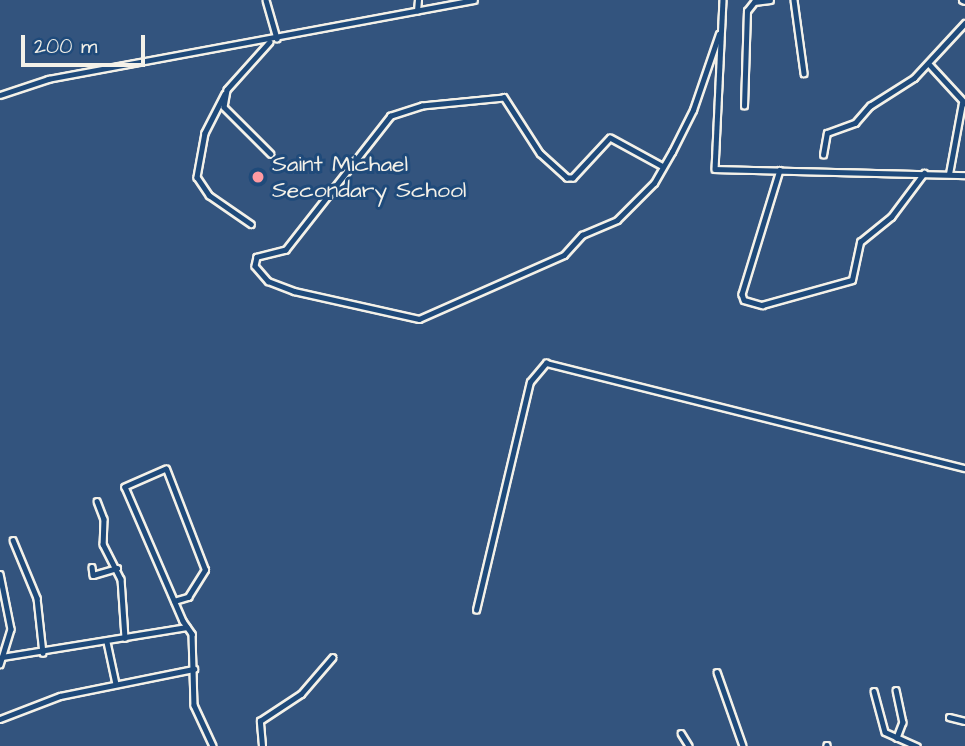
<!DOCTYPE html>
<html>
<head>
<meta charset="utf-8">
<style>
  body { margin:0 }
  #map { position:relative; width:965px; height:746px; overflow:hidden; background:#33547e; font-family:"Architects Daughter",sans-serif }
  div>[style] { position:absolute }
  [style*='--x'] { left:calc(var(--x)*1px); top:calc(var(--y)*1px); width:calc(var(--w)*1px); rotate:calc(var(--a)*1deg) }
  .roads { filter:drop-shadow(2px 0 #f4f1e8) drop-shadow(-2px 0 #f4f1e8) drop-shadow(0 2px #f4f1e8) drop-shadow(0 -2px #f4f1e8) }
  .minor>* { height:4.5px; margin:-2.25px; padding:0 2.25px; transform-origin:2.25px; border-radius:2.25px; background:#1f4a7a }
  .secondary>* { height:6px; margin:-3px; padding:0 3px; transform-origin:3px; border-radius:3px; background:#1f4a7a }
  .dots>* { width:19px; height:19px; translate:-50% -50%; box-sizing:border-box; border:4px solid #1f4a7a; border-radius:50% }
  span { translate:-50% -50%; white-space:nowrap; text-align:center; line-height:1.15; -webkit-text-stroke:6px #1f4a7a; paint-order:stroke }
  .poi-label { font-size:23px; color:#f4f1e8 }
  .left { translate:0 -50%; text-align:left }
  .scale { position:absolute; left:21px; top:35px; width:124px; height:32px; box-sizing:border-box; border:4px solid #f4f1e8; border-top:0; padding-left:9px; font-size:21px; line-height:24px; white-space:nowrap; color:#f4f1e8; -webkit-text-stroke:5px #1f4a7a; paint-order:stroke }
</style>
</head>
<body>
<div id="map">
  <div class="roads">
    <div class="minor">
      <i style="--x:266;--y:0;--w:40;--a:74"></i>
      <i style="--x:723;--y:0;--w:169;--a:92.7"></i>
      <i style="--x:715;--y:169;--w:250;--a:1.4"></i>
      <i style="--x:794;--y:0;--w:74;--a:82.2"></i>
      <i style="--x:417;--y:11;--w:11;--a:-85"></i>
      <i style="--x:270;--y:42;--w:64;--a:131.9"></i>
      <i style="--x:227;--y:90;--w:17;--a:100"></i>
      <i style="--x:224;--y:107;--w:66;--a:45"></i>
      <i style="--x:930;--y:65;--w:52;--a:47.4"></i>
      <i style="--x:225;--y:94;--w:44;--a:117.1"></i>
      <i style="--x:205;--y:133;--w:45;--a:100.3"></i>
      <i style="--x:197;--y:177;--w:22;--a:56"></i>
      <i style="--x:209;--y:195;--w:51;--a:34.6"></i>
      <i style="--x:0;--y:95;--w:51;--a:-18.4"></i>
      <i style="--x:48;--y:79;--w:433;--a:-10.5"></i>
      <i style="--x:744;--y:106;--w:95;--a:-88.2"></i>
      <i style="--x:747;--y:11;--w:11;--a:-52"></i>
      <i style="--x:754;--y:2;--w:16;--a:-7"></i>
      <i style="--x:823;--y:155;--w:22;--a:-80"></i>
      <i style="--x:827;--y:133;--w:30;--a:-20"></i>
      <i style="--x:855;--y:123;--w:23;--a:-49"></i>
      <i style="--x:870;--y:106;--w:52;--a:-32.5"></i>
      <i style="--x:914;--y:78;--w:75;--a:-47.2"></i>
      <i style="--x:663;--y:167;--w:60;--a:-151.3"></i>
      <i style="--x:610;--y:138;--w:54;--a:132.8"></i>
      <i style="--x:573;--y:178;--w:6;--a:180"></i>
      <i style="--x:567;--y:178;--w:36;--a:-138"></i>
      <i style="--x:540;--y:154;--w:67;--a:-122.7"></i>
      <i style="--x:504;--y:98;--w:82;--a:174.4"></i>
      <i style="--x:422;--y:106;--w:33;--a:162"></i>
      <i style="--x:391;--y:116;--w:170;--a:128.1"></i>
      <i style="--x:286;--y:250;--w:30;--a:166"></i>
      <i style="--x:257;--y:257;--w:9;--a:103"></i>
      <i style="--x:255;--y:266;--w:20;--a:49"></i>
      <i style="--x:268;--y:281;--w:28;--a:21"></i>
      <i style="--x:294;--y:291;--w:128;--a:12.6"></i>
      <i style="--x:419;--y:319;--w:158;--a:-23.8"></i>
      <i style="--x:564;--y:255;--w:27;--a:-48"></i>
      <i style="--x:582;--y:235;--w:38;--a:-23"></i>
      <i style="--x:617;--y:220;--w:52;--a:-45"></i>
      <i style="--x:654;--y:183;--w:36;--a:-60"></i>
      <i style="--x:672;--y:152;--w:47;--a:-63.4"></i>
      <i style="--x:693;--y:110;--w:80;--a:-71.1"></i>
      <i style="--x:780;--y:170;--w:130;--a:107"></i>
      <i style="--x:742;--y:294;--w:6;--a:72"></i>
      <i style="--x:744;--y:300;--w:19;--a:16"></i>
      <i style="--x:762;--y:305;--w:93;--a:-15.5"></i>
      <i style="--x:852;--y:280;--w:39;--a:-78"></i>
      <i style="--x:860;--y:242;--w:40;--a:-39"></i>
      <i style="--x:891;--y:217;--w:55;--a:-53.1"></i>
      <i style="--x:949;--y:174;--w:72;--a:-79.6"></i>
      <i style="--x:97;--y:501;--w:19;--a:69"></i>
      <i style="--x:104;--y:519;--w:25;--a:92"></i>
      <i style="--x:103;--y:544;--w:39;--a:63"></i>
      <i style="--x:121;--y:579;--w:59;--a:86.1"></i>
      <i style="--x:13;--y:540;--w:63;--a:67.5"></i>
      <i style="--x:37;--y:598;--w:55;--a:83.8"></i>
      <i style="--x:92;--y:567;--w:8;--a:83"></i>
      <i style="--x:93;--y:575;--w:25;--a:-16"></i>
      <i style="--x:0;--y:574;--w:56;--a:78.7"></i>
      <i style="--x:11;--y:629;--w:37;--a:107"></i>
      <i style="--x:174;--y:601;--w:15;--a:-16"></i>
      <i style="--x:188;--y:597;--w:32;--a:-58"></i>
      <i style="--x:205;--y:570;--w:108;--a:-111.1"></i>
      <i style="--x:166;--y:469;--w:45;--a:156.3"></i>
      <i style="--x:125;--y:487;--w:146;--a:66.6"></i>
      <i style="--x:183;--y:621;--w:16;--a:55"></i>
      <i style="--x:192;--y:634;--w:71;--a:88.4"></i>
      <i style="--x:194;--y:705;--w:45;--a:65.1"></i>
      <i style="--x:476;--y:610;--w:234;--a:-76.7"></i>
      <i style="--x:530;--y:382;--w:25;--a:-50"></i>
      <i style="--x:546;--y:363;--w:432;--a:14.1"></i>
      <i style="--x:107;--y:642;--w:43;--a:77.9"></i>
      <i style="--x:2;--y:657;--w:187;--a:-9.2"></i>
      <i style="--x:717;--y:672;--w:78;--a:70.6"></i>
      <i style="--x:896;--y:690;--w:33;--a:78"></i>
      <i style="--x:903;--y:722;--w:17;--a:111"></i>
      <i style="--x:874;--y:691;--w:42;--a:75"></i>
      <i style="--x:885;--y:732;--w:35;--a:24"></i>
      <i style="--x:949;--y:717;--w:16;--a:14"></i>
      <i style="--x:0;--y:719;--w:64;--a:-21"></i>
      <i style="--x:60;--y:696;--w:137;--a:-11.4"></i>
      <i style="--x:681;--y:733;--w:15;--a:58"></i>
      <i style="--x:827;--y:745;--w:1;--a:90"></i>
      <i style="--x:262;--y:746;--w:25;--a:-95"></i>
      <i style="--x:260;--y:721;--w:49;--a:-33.4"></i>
      <i style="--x:301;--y:694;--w:48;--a:-49.3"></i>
    </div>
    <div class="secondary">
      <i style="--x:963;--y:0;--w:2;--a:27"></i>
    </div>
  </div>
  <div class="dots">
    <i style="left:258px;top:177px;background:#ff9aa2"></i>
  </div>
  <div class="poi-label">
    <span class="left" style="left:272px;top:177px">Saint Michael<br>Secondary School</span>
  </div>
  <div class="scale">200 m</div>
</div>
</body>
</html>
